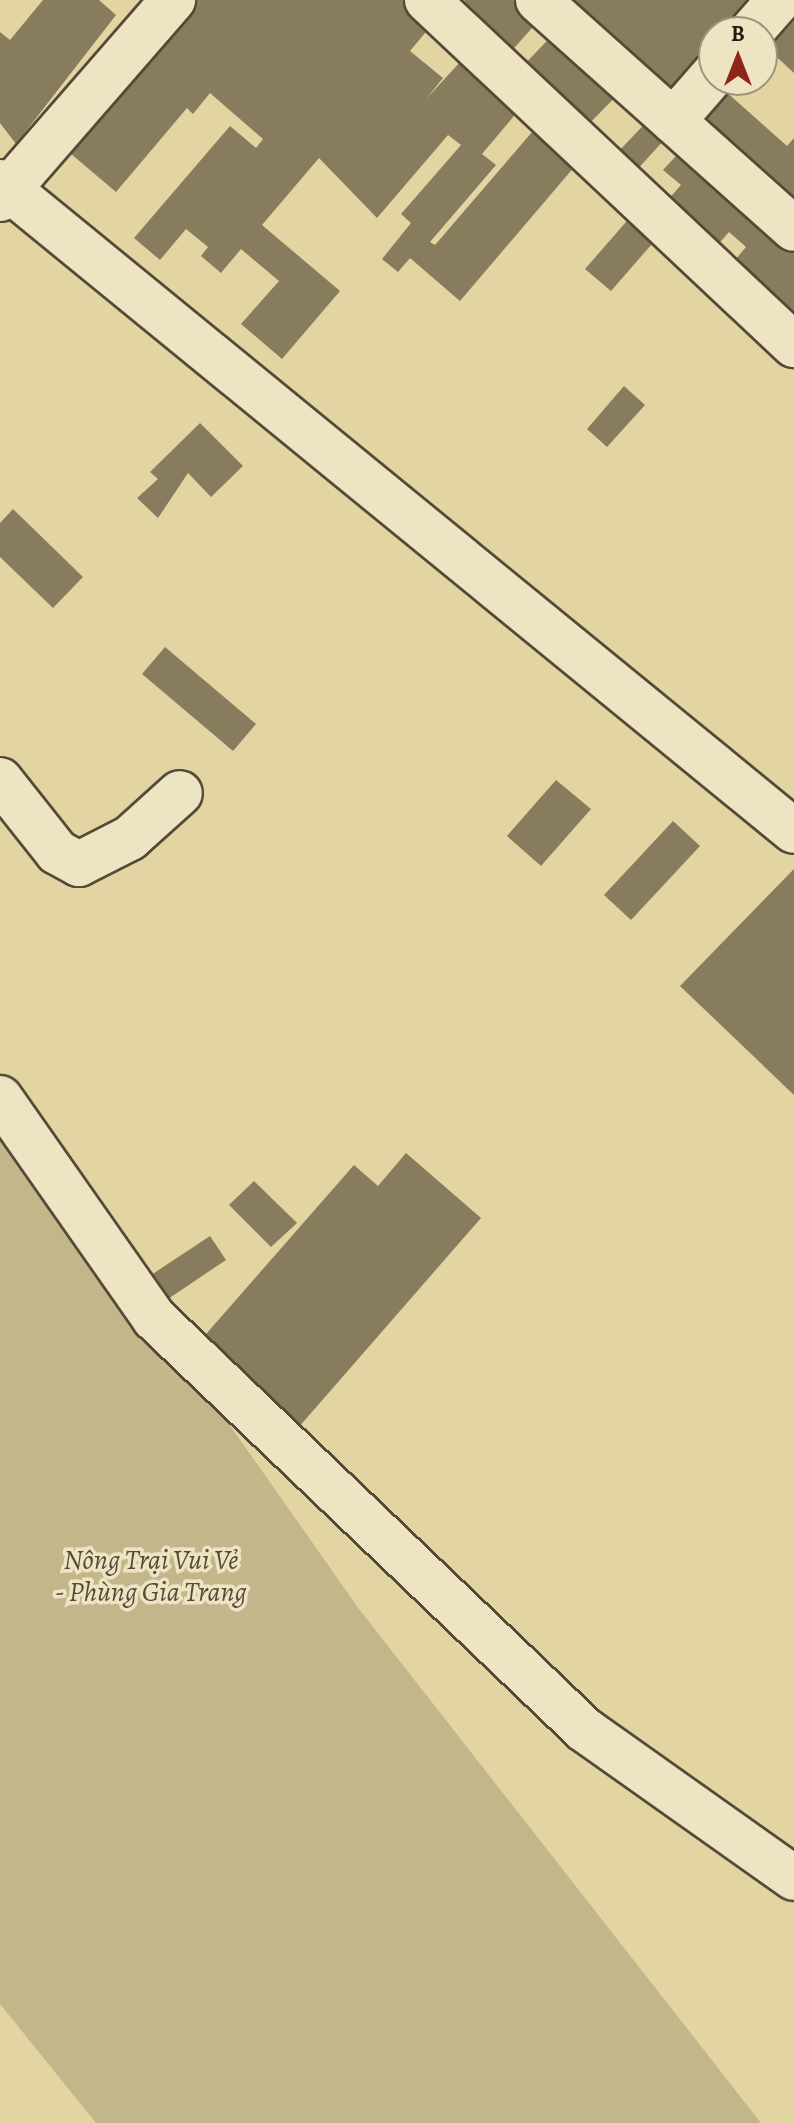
<!DOCTYPE html>
<html>
<head>
<meta charset="utf-8">
<style>
  body { margin:0 }
  #map { position:relative; width:794px; height:2123px; overflow:hidden; background:#e3d5a2; font-family:Alegreya,serif }
  div>[style] { position:absolute }
  [style*='--x'] { left:calc(var(--x)*1px); top:calc(var(--y)*1px); width:calc(var(--w)*1px); rotate:calc(var(--a)*1deg) }
  .green>* { inset:0; background:#c3b68a }
  .building>* { inset:0; background:#887c5e }
  .roads { filter:drop-shadow(2px 0 #554a38) drop-shadow(-2px 0 #554a38) drop-shadow(0 2px #554a38) drop-shadow(0 -2px #554a38) }
  .minor>* { height:44px; margin:-22px; padding:0 22px; transform-origin:22px; border-radius:22px; background:#ede4c3 }
  span { translate:-50% -50%; white-space:nowrap; text-align:center; line-height:1.15; -webkit-text-stroke:7px #ede4c3; paint-order:stroke }
  .park-label { font-size:28px; color:#554a38; font-style:italic }
  .north { position:absolute; left:698px; top:16px; width:80px; height:80px; box-sizing:border-box; background:#ede4c3; border:2px solid #9d947d; border-radius:50%; rotate:0deg; font-size:22px; font-weight:700; line-height:32px; text-align:center; color:#261c15 }
  .north::after { content:''; display:block; margin:auto; width:28px; height:36px; background:#8f2418; clip-path:polygon(50% 0,100% 100%,50% 72%,0 100%) }
</style>
</head>
<body>
<div id="map">
  <div class="green">
    <i style="clip-path:polygon(0 1098px,359px 1609px,761px 2123px,96px 2123px,0 2004px)"></i>
  </div>
  <div class="building">
    <i style="clip-path:polygon(43px 0,99px 0,116px 15px,16px 144px,0 123px,0 32px,10px 40px)"></i>
    <i style="clip-path:polygon(180px 0,422px 0,440px 15px,410px 51px,443px 78px,426px 99px,474px 47px,529px 98px,482px 154px,496px 165px,430px 242px,435px 245px,545px 117px,587px 152px,460px 301px,410px 258px,398px 272px,382px 259px,411px 223px,401px 214px,461px 145px,448px 135px,377px 218px,319px 158px,262px 225px,340px 291px,282px 359px,241px 324px,279px 281px,241px 249px,221px 273px,201px 256px,208px 247px,186px 229px,160px 260px,134px 238px,230px 126px,256px 148px,263px 139px,210px 93px,193px 114px,187px 108px,116px 192px,70px 153px,126px 87px,114px 77px)"></i>
    <i style="clip-path:polygon(465px 0,534px 0,547px 11px,508px 55px,457px 9px)"></i>
    <i style="clip-path:polygon(568px 0,763px 0,745px 32px,714px 32px,714px 65px,679px 104px)"></i>
    <i style="clip-path:polygon(794px 0,794px 73px,768px 49px,794px 21px,782px 10px)"></i>
    <i style="clip-path:polygon(563px 24px,628px 84px,586px 127px,521px 68px)"></i>
    <i style="clip-path:polygon(724px 90px,787px 146px,794px 138px,794px 208px,689px 113px)"></i>
    <i style="clip-path:polygon(658px 110px,676px 127px,634px 173px,615px 155px)"></i>
    <i style="clip-path:polygon(691px 140px,794px 233px,794px 313px,735px 260px,746px 247px,729px 232px,715px 248px,665px 203px,681px 185px,663px 170px)"></i>
    <i style="clip-path:polygon(639px 207px,665px 229px,611px 291px,585px 269px)"></i>
    <i style="clip-path:polygon(624px 386px,645px 405px,607px 447px,587px 429px)"></i>
    <i style="clip-path:polygon(200px 423px,243px 466px,211px 497px,188px 473px,158px 518px,137px 498px,158px 479px,150px 472px)"></i>
    <i style="clip-path:polygon(13px 509px,83px 577px,53px 608px,0 557px,0 523px)"></i>
    <i style="clip-path:polygon(165px 647px,256px 724px,233px 751px,142px 674px)"></i>
    <i style="clip-path:polygon(556px 780px,591px 809px,541px 866px,507px 836px)"></i>
    <i style="clip-path:polygon(673px 821px,700px 846px,631px 920px,604px 895px)"></i>
    <i style="clip-path:polygon(794px 869px,794px 1095px,680px 986px)"></i>
    <i style="clip-path:polygon(406px 1153px,481px 1218px,298px 1428px,199px 1342px,354px 1165px,378px 1186px)"></i>
    <i style="clip-path:polygon(254px 1181px,297px 1223px,271px 1247px,229px 1205px)"></i>
    <i style="clip-path:polygon(210px 1236px,226px 1260px,159px 1305px,142px 1281px)"></i>
  </div>
  <div class="roads">
    <div class="minor">
      <i style="--x:427;--y:0;--w:504;--a:43.23"></i>
      <i style="--x:538;--y:0;--w:343;--a:41.8"></i>
      <i style="--x:751;--y:32;--w:43;--a:-48.8"></i>
      <i style="--x:673;--y:121;--w:62;--a:-48.9"></i>
      <i style="--x:0;--y:182;--w:1025;--a:39.26"></i>
      <i style="--x:0;--y:199;--w:264;--a:-49"></i>
      <i style="--x:0;--y:780;--w:92;--a:51.6"></i>
      <i style="--x:57;--y:852;--w:25;--a:29"></i>
      <i style="--x:79;--y:864;--w:57;--a:-27"></i>
      <i style="--x:130;--y:838;--w:67;--a:-42"></i>
      <i style="--x:0;--y:1098;--w:269;--a:55"></i>
      <i style="--x:154;--y:1318;--w:596;--a:43.71"></i>
      <i style="--x:585;--y:1730;--w:256;--a:35.3"></i>
    </div>
  </div>
  <div class="park-label">
    <span style="left:151px;top:1576px">Nông Trại Vui Vẻ<br>- Phùng Gia Trang</span>
  </div>
  <div class="north">B</div>
</div>
</body>
</html>
